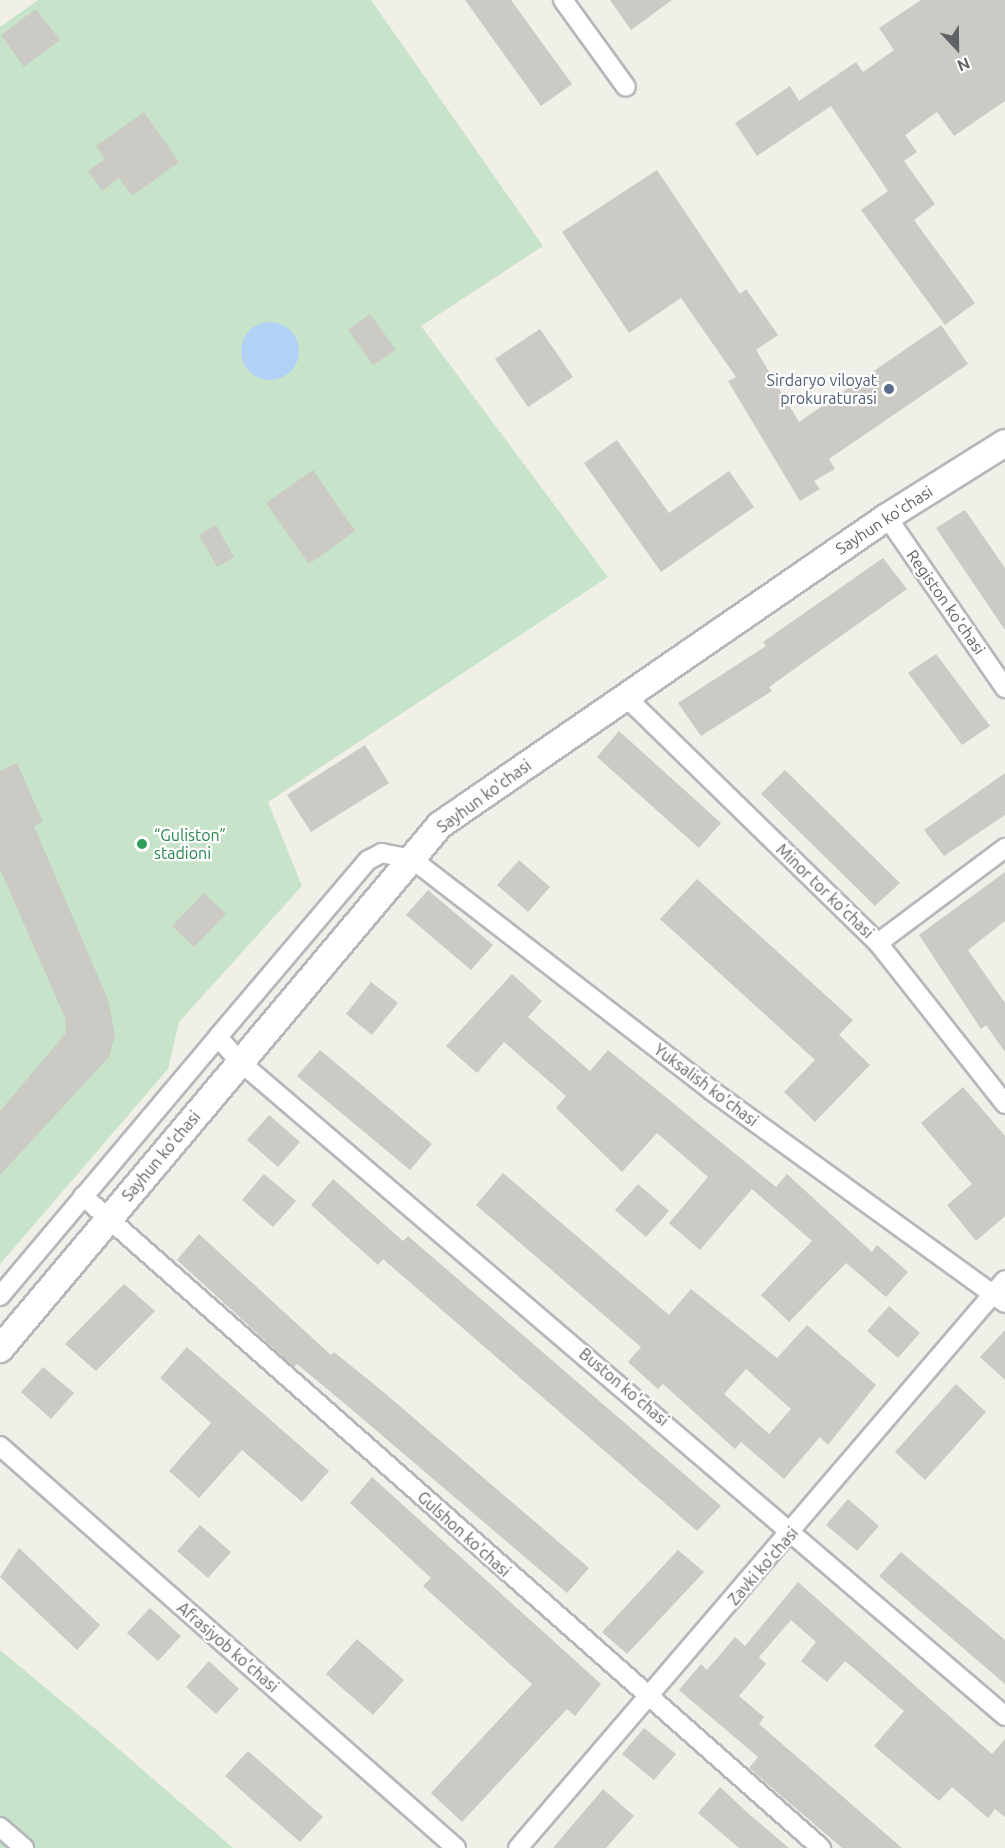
<!DOCTYPE html>
<html>
<head>
<meta charset="utf-8">
<style>
  body { margin:0 }
  #map { position:relative; width:1005px; height:1848px; overflow:hidden; background:#f0efe8; font-family:Ubuntu,sans-serif }
  div>[style] { position:absolute }
  [style*='--x'] { left:calc(var(--x)*1px); top:calc(var(--y)*1px); width:calc(var(--w)*1px); rotate:calc(var(--a)*1deg) }
  .green>* { inset:0; background:#c7e4ca }
  .water>* { inset:0; background:#b1d1f7 }
  .round { border-radius:50% }
  .building>* { inset:0; background:#cbcac4 }
  .roads { filter:drop-shadow(2px 0 #b5b7bb) drop-shadow(-2px 0 #b5b7bb) drop-shadow(0 2px #b5b7bb) drop-shadow(0 -2px #b5b7bb) }
  .street>* { height:18px; margin:-9px; padding:0 9px; transform-origin:9px; border-radius:9px; background:#fff }
  .secondary>* { height:26px; margin:-13px; padding:0 13px; transform-origin:13px; border-radius:13px; background:#fff }
  .dots>* { width:16px; height:16px; translate:-50% -50%; box-sizing:border-box; border:3px solid #fff; border-radius:50% }
  span { translate:-50% -50%; white-space:nowrap; text-align:center; line-height:1.15; -webkit-text-stroke:4.5px #fff; paint-order:stroke }
  .service-label { font-size:16px; color:#4e5e75 }
  .right { translate:-100% -50%; text-align:right }
  .street-label { font-size:16px; color:#5f6266 }
  .leisure-label { font-size:16px; color:#27864d }
  .left { translate:0 -50%; text-align:left }
  .north { position:absolute; left:927px; top:18px; width:60px; height:60px; -webkit-text-stroke:4px #fff; paint-order:stroke; rotate:158deg; font-size:16px; font-weight:700; line-height:24px; text-align:center; color:#5f6266 }
  .north::after { content:''; display:block; margin:auto; width:21px; height:27px; background:#5f6266; clip-path:polygon(50% 0,100% 100%,50% 72%,0 100%) }
</style>
</head>
<body>
<div id="map">
  <div class="green">
    <i style="clip-path:polygon(38px 0,371px 0,543px 246px,421px 326px,608px 577px,268px 802px,302px 886px,179px 1022px,168px 1069px,0 1264px,0 27px)"></i>
    <i style="clip-path:polygon(0 1650px,99px 1732px,233px 1848px,0 1848px)"></i>
  </div>
  <div class="water">
    <i class="round" style="left:241px;top:322px;width:58px;height:58px"></i>
  </div>
  <div class="building">
    <i style="clip-path:polygon(465px 0,511px 0,572px 84px,541px 106px)"></i>
    <i style="clip-path:polygon(610px 0,672px 0,631px 30px)"></i>
    <i style="clip-path:polygon(921px 0,1005px 0,1005px 101px,954px 136px,937px 112px,905px 135px,917px 152px,904px 161px,935px 204px,914px 220px,975px 303px,945px 325px,861px 210px,888px 191px,831px 106px,757px 156px,735px 123px,790px 86px,799px 101px,856px 62px,863px 72px,894px 50px,879px 28px)"></i>
    <i style="clip-path:polygon(36px 9px,60px 40px,24px 67px,1px 35px)"></i>
    <i style="clip-path:polygon(144px 112px,179px 162px,132px 196px,119px 178px,102px 191px,88px 171px,105px 159px,96px 146px)"></i>
    <i style="clip-path:polygon(657px 170px,740px 294px,746px 289px,778px 335px,756px 350px,799px 422px,941px 325px,968px 364px,829px 459px,835px 469px,814px 481px,820px 489px,800px 501px,728px 381px,736px 377px,681px 298px,629px 333px,562px 232px)"></i>
    <i style="clip-path:polygon(370px 314px,396px 350px,373px 365px,348px 330px)"></i>
    <i style="clip-path:polygon(540px 329px,573px 377px,528px 407px,495px 359px)"></i>
    <i style="clip-path:polygon(617px 440px,669px 513px,729px 471px,754px 507px,661px 572px,584px 463px)"></i>
    <i style="clip-path:polygon(313px 470px,355px 531px,309px 564px,266px 503px)"></i>
    <i style="clip-path:polygon(965px 510px,1005px 568px,1005px 630px,936px 528px)"></i>
    <i style="clip-path:polygon(216px 525px,234px 557px,217px 567px,199px 535px)"></i>
    <i style="clip-path:polygon(883px 558px,907px 589px,769px 687px,772px 691px,701px 736px,678px 703px,766px 646px,763px 642px)"></i>
    <i style="clip-path:polygon(936px 654px,990px 726px,962px 745px,908px 673px)"></i>
    <i style="clip-path:polygon(619px 731px,721px 823px,699px 848px,597px 757px)"></i>
    <i style="clip-path:polygon(365px 745px,389px 783px,311px 832px,287px 795px)"></i>
    <i style="clip-path:polygon(17px 763px,43px 822px,34px 826px,108px 1000px,115px 1034px,109px 1057px,0 1175px,0 1111px,66px 1033px,65px 1018px,0 869px,0 771px)"></i>
    <i style="clip-path:polygon(785px 770px,900px 883px,875px 906px,761px 794px)"></i>
    <i style="clip-path:polygon(1005px 773px,1005px 815px,944px 856px,924px 830px)"></i>
    <i style="clip-path:polygon(519px 860px,550px 887px,528px 912px,497px 885px)"></i>
    <i style="clip-path:polygon(1005px 872px,1005px 921px,968px 950px,1005px 1003px,1005px 1052px,986px 1025px,981px 1029px,919px 935px)"></i>
    <i style="clip-path:polygon(697px 879px,853px 1020px,839px 1035px,870px 1065px,815px 1122px,784px 1092px,815px 1060px,660px 919px)"></i>
    <i style="clip-path:polygon(428px 890px,493px 945px,471px 970px,406px 915px)"></i>
    <i style="clip-path:polygon(204px 893px,226px 914px,194px 947px,172px 926px)"></i>
    <i style="clip-path:polygon(512px 974px,542px 1001px,528px 1017px,590px 1071px,608px 1050px,776px 1187px,787px 1174px,872px 1252px,877px 1245px,908px 1272px,886px 1297px,846px 1263px,789px 1322px,761px 1295px,812px 1241px,752px 1189px,700px 1250px,669px 1223px,708px 1177px,657px 1133px,622px 1172px,556px 1108px,566px 1096px,504px 1042px,477px 1073px,446px 1046px)"></i>
    <i style="clip-path:polygon(371px 982px,398px 1003px,372px 1035px,346px 1014px)"></i>
    <i style="clip-path:polygon(320px 1050px,432px 1144px,410px 1170px,297px 1076px)"></i>
    <i style="clip-path:polygon(963px 1087px,1005px 1136px,1005px 1216px,976px 1241px,947px 1205px,972px 1184px,921px 1123px)"></i>
    <i style="clip-path:polygon(269px 1115px,300px 1142px,278px 1167px,247px 1140px)"></i>
    <i style="clip-path:polygon(evenodd,503px 1173px,669px 1315px,691px 1289px,777px 1358px,807px 1325px,876px 1385px,828px 1445px,820px 1437px,784px 1479px,741px 1442px,735px 1449px,663px 1384px,658px 1389px,628px 1362px,641px 1347px,476px 1205px,503px 1173px,746px 1369px,791px 1409px,769px 1434px,724px 1394px,746px 1369px)"></i>
    <i style="clip-path:polygon(264px 1174px,296px 1201px,273px 1227px,242px 1200px)"></i>
    <i style="clip-path:polygon(333px 1179px,403px 1241px,408px 1236px,721px 1506px,697px 1531px,383px 1259px,378px 1265px,311px 1205px)"></i>
    <i style="clip-path:polygon(638px 1184px,669px 1211px,646px 1237px,615px 1210px)"></i>
    <i style="clip-path:polygon(199px 1234px,331px 1355px,334px 1352px,381px 1390px,589px 1568px,567px 1593px,344px 1403px,297px 1364px,294px 1367px,177px 1260px)"></i>
    <i style="clip-path:polygon(124px 1284px,155px 1311px,96px 1371px,65px 1344px)"></i>
    <i style="clip-path:polygon(889px 1306px,920px 1333px,898px 1358px,867px 1331px)"></i>
    <i style="clip-path:polygon(1005px 1330px,1005px 1380px,980px 1357px)"></i>
    <i style="clip-path:polygon(187px 1347px,329px 1471px,302px 1502px,242px 1450px,199px 1498px,169px 1471px,211px 1423px,160px 1378px)"></i>
    <i style="clip-path:polygon(43px 1367px,74px 1393px,51px 1419px,21px 1392px)"></i>
    <i style="clip-path:polygon(956px 1384px,986px 1412px,925px 1480px,895px 1452px)"></i>
    <i style="clip-path:polygon(372px 1477px,601px 1684px,575px 1716px,567px 1709px,462px 1822px,431px 1793px,532px 1684px,423px 1586px,431px 1578px,350px 1503px)"></i>
    <i style="clip-path:polygon(848px 1499px,879px 1526px,857px 1551px,826px 1525px)"></i>
    <i style="clip-path:polygon(200px 1525px,231px 1552px,208px 1578px,177px 1551px)"></i>
    <i style="clip-path:polygon(19px 1548px,100px 1625px,77px 1650px,0 1577px)"></i>
    <i style="clip-path:polygon(678px 1550px,704px 1572px,627px 1654px,602px 1632px)"></i>
    <i style="clip-path:polygon(901px 1552px,1005px 1640px,1005px 1684px,879px 1576px)"></i>
    <i style="clip-path:polygon(798px 1582px,992px 1754px,1005px 1739px,1005px 1817px,995px 1809px,988px 1818px,952px 1787px,939px 1801px,874px 1746px,904px 1711px,845px 1661px,827px 1682px,801px 1661px,816px 1642px,791px 1620px,759px 1657px,766px 1664px,739px 1696px,764px 1717px,759px 1724px,902px 1848px,842px 1848px,749px 1768px,758px 1757px,679px 1690px,701px 1664px,707px 1670px,735px 1637px,745px 1646px)"></i>
    <i style="clip-path:polygon(150px 1608px,181px 1636px,158px 1661px,127px 1633px)"></i>
    <i style="clip-path:polygon(357px 1639px,404px 1680px,373px 1715px,326px 1674px)"></i>
    <i style="clip-path:polygon(209px 1661px,239px 1689px,216px 1714px,186px 1687px)"></i>
    <i style="clip-path:polygon(644px 1728px,676px 1754px,654px 1780px,622px 1754px)"></i>
    <i style="clip-path:polygon(248px 1751px,323px 1817px,300px 1842px,225px 1776px)"></i>
    <i style="clip-path:polygon(720px 1787px,750px 1815px,789px 1848px,739px 1848px,698px 1813px)"></i>
    <i style="clip-path:polygon(603px 1789px,634px 1816px,606px 1848px,553px 1848px)"></i>
  </div>
  <div class="roads">
    <div class="street">
      <i style="--x:563;--y:0;--w:107;--a:54.1"></i>
      <i style="--x:887;--y:517;--w:208;--a:55.4"></i>
      <i style="--x:625;--y:696;--w:354;--a:44.3"></i>
      <i style="--x:878;--y:943;--w:205;--a:51.7"></i>
      <i style="--x:878;--y:943;--w:159;--a:-36.8"></i>
      <i style="--x:83;--y:1196;--w:985;--a:41.46"></i>
      <i style="--x:0;--y:1296;--w:339;--a:-49.9"></i>
      <i style="--x:1005;--y:1303;--w:363;--a:-144.1"></i>
      <i style="--x:711;--y:1090;--w:378;--a:-142.3"></i>
      <i style="--x:412;--y:859;--w:31;--a:-169"></i>
      <i style="--x:382;--y:853;--w:16;--a:153"></i>
      <i style="--x:368;--y:860;--w:232;--a:130.3"></i>
      <i style="--x:218;--y:1037;--w:32;--a:49"></i>
      <i style="--x:239;--y:1061;--w:1008;--a:40.53"></i>
      <i style="--x:0;--y:1446;--w:608;--a:41.4"></i>
      <i style="--x:0;--y:1827;--w:32;--a:41"></i>
      <i style="--x:518;--y:1848;--w:748;--a:-49.39"></i>
    </div>
    <div class="secondary">
      <i style="--x:0;--y:1349;--w:684;--a:-49.98"></i>
      <i style="--x:440;--y:825;--w:543;--a:-34.57"></i>
      <i style="--x:887;--y:517;--w:139;--a:-32.1"></i>
    </div>
  </div>
  <div class="dots">
    <i style="left:889px;top:389px;background:#5c6f8a"></i>
    <i style="left:142px;top:844px;background:#2e9e5b"></i>
  </div>
  <div class="service-label">
    <span class="right" style="left:877px;top:389px">Sirdaryo viloyat<br>prokuraturasi</span>
  </div>
  <div class="street-label">
    <span style="left:884px;top:520px;rotate:-33deg">Sayhun ko'chasi</span>
    <span style="left:946px;top:602px;rotate:55deg">Registon ko'chasi</span>
    <span style="left:484px;top:796px;rotate:-36deg">Sayhun ko'chasi</span>
    <span style="left:825px;top:891px;rotate:44deg">Minor tor ko'chasi</span>
    <span style="left:706px;top:1085px;rotate:37deg">Yuksalish ko'chasi</span>
    <span style="left:161px;top:1156px;rotate:-50deg">Sayhun ko'chasi</span>
    <span style="left:624px;top:1387px;rotate:40deg">Buston ko'chasi</span>
    <span style="left:464px;top:1534px;rotate:42deg">Gulshon ko'chasi</span>
    <span style="left:763px;top:1566px;rotate:-49deg">Zavki ko'chasi</span>
    <span style="left:228px;top:1647px;rotate:41deg">Afrasiyob ko'chasi</span>
  </div>
  <div class="leisure-label">
    <span class="left" style="left:154px;top:844px">“Guliston”<br>stadioni</span>
  </div>
  <div class="north">N</div>
</div>
</body>
</html>
